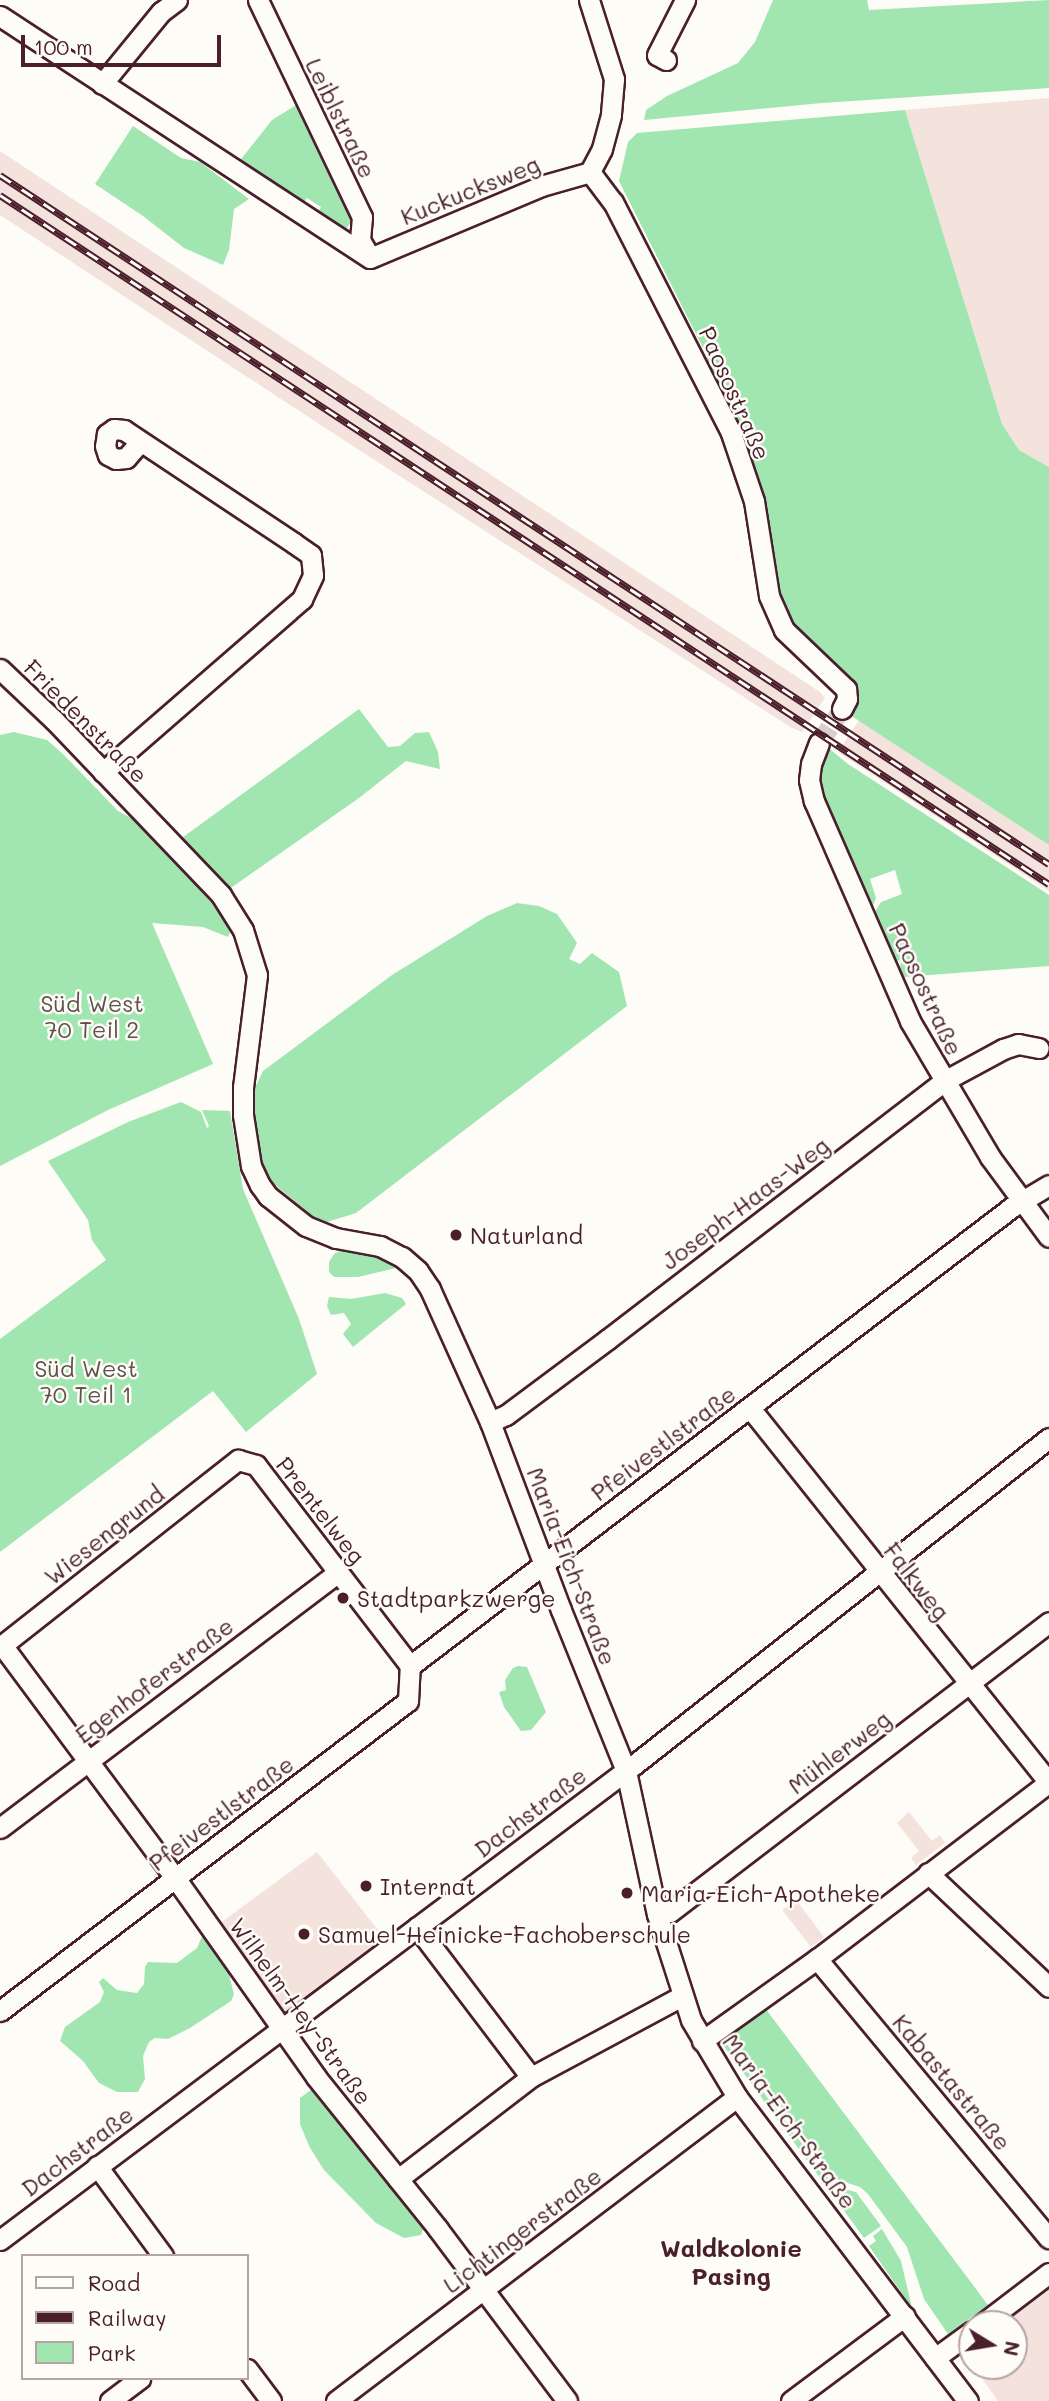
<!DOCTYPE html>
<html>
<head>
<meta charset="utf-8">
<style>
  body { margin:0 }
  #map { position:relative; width:1049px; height:2401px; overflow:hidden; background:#fdfcf7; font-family:Mali,sans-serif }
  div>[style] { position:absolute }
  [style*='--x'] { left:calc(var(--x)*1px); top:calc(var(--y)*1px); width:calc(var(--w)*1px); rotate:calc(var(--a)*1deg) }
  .built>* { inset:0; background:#f4e2dc }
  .green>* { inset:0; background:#a1e6b1 }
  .minor-tunnel>* { height:19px; margin-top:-9.5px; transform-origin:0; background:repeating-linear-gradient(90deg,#d9d0ce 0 19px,transparent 0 29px) }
  .roads { filter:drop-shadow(2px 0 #4a1f2b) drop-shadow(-2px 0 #4a1f2b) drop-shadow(0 2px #4a1f2b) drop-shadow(0 -2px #4a1f2b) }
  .minor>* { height:19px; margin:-9.5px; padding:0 9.5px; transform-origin:9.5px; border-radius:9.5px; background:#fdfcf7 }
  .rail>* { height:7px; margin-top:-3.5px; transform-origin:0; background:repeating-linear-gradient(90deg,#fdfcf7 0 13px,#4a1f2b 0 26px); box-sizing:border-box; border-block:2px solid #4a1f2b }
  .dots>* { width:19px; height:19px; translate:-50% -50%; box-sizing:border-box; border:4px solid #fdfcf7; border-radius:50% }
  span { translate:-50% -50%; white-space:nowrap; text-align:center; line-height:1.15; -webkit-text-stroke:5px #fdfcf7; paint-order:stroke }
  .street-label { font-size:23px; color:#4a1f2b }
  .park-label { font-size:23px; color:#60514c }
  .poi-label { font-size:23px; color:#4a1f2b }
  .left { translate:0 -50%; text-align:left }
  .neighbourhood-label { font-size:24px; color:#4a1f2b; font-weight:700 }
  .legend { position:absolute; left:21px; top:2254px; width:228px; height:126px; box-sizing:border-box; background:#fdfcf7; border:2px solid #b5a4a5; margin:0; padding:9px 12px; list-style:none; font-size:21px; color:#4a1f2b }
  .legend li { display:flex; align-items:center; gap:14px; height:35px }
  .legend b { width:35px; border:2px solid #b5a4a5 }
  .north { position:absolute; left:958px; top:2310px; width:70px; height:70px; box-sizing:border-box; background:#fdfcf7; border:2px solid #b5a4a5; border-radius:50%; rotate:101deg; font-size:19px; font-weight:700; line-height:28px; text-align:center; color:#4a1f2b }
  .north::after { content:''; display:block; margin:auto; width:24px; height:32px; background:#4a1f2b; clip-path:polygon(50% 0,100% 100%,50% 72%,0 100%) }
  .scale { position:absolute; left:21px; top:35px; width:200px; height:32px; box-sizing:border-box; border:4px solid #4a1f2b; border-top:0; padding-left:9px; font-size:21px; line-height:24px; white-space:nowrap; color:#4a1f2b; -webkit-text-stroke:5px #fdfcf7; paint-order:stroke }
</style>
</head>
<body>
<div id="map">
  <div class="built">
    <i style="clip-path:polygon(1049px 98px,1049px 467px,1019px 450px,1002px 424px,905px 110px)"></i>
    <i style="clip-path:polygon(0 151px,820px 692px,825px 698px,802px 732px,792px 728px,342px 439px,0 215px)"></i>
    <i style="clip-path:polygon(859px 720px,1049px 845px,1049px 891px,838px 752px)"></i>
    <i style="clip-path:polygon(909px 1812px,932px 1841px,940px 1835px,945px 1843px,916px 1865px,911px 1858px,919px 1851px,897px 1823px)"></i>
    <i style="clip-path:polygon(317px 1852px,385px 1939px,286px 2011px,280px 2009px,219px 1924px)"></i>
    <i style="clip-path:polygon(797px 1901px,824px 1937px,811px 1947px,782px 1910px)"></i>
    <i style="clip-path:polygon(1049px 2289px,1049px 2401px,998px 2401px,973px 2366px,1014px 2366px,1014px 2324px,1003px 2324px)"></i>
  </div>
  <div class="green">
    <i style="clip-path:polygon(773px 0,867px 0,869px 10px,1049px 0,1049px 88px,822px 103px,644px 120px,646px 110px,667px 96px,738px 63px,755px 42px)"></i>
    <i style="clip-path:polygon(296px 105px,349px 210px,351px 222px,346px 229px,336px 228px,316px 216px,321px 207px,307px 198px,302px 206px,238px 163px,272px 120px)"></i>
    <i style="clip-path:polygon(905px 110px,1002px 424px,1019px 450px,1049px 467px,1049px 845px,850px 715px,856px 697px,846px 674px,807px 644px,785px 620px,709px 374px,707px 356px,619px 181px,628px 142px,637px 133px)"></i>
    <i style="clip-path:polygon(133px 126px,181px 158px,200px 162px,249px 199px,234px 209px,229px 250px,223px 265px,184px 248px,143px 216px,95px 184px)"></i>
    <i style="clip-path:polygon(359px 709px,388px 747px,400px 746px,415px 733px,429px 732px,438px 752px,440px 769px,406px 761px,359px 798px,228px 890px,179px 840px)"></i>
    <i style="clip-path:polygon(14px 732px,47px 740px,64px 755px,118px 811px,133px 819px,158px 843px,225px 918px,231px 930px,228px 937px,203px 927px,152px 923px,213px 1064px,108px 1110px,0 1166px,0 735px)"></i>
    <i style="clip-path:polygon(826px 746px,848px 764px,1049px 895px,1049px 966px,904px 977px,900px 968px,901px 961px,895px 960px,873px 915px,881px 902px,902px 894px,895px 870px,870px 879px,876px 898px,871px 911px,820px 799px,816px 780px)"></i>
    <i style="clip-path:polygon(517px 903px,539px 906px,557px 914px,577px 943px,569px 959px,580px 964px,592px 953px,619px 972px,627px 1006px,356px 1213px,327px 1222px,314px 1217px,274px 1184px,256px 1158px,254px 1090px,263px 1071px,392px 975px,487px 916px)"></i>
    <i style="clip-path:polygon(181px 1102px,201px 1112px,207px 1128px,209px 1126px,202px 1110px,230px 1111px,243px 1189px,299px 1319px,317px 1374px,246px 1432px,213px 1391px,0 1552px,0 1339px,106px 1260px,92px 1240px,88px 1220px,48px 1161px,128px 1122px)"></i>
    <i style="clip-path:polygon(346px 1248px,372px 1251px,397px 1265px,396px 1268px,358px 1277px,334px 1277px,329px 1272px,329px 1262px,334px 1254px)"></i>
    <i style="clip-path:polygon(385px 1293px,402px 1298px,406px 1304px,353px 1347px,343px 1334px,351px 1324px,344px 1313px,331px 1315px,327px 1306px,329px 1297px,351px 1299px)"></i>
    <i style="clip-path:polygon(518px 1666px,527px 1667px,546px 1712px,531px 1730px,521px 1731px,504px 1707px,499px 1692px,506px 1690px,505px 1680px,513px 1668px)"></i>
    <i style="clip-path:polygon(203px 1934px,210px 1937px,227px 1967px,234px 1994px,231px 2001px,190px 2028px,168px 2039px,155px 2038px,149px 2042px,143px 2056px,145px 2079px,138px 2092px,117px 2092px,99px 2083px,83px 2061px,60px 2041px,65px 2027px,100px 2002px,104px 1992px,99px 1982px,103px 1978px,117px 1990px,137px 1993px,144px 1984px,145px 1967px,148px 1962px,177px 1963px,197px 1948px)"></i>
    <i style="clip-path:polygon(765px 2008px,988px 2305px,948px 2334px,924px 2299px,907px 2247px,868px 2194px,860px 2187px,835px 2179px,729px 2037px)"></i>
    <i style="clip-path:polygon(727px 2044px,835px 2187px,856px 2192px,881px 2226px,864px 2238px,723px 2045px)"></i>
    <i style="clip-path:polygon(312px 2089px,317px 2091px,424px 2227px,421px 2235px,404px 2238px,376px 2223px,324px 2170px,309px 2146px,300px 2124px,300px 2098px)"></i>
    <i style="clip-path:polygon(882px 2229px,901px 2261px,912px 2308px,869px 2246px,876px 2241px,873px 2236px)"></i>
  </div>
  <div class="minor-tunnel">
    <i style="--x:819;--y:743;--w:41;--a:-55.9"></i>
  </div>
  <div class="roads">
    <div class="minor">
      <i style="--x:258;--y:0;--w:241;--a:64.4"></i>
      <i style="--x:362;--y:217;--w:23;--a:95"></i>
      <i style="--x:360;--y:240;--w:20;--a:60"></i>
      <i style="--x:589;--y:0;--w:83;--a:72.4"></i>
      <i style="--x:614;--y:79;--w:36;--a:95"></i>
      <i style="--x:611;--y:115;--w:35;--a:105"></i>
      <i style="--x:602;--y:149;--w:26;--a:118"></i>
      <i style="--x:0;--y:16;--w:442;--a:33.2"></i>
      <i style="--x:666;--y:60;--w:10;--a:-151"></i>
      <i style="--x:657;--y:55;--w:62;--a:-63"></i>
      <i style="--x:102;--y:84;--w:93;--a:-50.7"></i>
      <i style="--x:161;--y:12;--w:20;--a:-37"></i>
      <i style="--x:590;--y:172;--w:38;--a:53"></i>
      <i style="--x:613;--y:202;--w:259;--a:62.9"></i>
      <i style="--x:731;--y:433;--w:72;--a:71.3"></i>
      <i style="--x:754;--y:501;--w:96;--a:81"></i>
      <i style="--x:769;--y:596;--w:37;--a:66"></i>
      <i style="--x:784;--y:630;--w:86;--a:43.6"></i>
      <i style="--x:846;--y:689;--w:10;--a:84"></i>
      <i style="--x:847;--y:699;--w:11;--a:117"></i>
      <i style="--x:370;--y:258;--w:186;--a:-22.8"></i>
      <i style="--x:541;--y:186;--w:51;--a:-15.9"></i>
      <i style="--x:0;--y:669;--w:74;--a:43.4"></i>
      <i style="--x:54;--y:720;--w:242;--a:46.3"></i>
      <i style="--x:221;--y:895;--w:41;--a:57.8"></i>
      <i style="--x:243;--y:930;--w:47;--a:72.7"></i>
      <i style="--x:257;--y:975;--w:113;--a:97.1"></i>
      <i style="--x:243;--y:1087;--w:28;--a:90"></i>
      <i style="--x:243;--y:1115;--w:52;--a:81.1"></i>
      <i style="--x:251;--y:1166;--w:21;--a:65"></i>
      <i style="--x:260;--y:1185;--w:14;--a:54"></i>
      <i style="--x:268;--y:1196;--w:48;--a:38.3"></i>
      <i style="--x:306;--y:1226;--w:32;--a:22"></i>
      <i style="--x:336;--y:1238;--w:45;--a:10.3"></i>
      <i style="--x:380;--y:1246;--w:25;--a:27"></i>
      <i style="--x:402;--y:1257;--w:21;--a:41"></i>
      <i style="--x:418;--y:1271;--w:22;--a:56"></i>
      <i style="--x:430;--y:1289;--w:146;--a:65.7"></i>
      <i style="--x:490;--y:1422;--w:201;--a:69.3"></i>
      <i style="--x:561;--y:1610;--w:174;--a:68"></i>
      <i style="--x:626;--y:1771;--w:146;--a:77.8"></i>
      <i style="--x:657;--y:1914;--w:111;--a:72.2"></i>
      <i style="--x:691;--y:2020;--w:90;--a:59.1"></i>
      <i style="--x:737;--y:2097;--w:382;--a:52.8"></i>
      <i style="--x:819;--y:743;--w:22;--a:111"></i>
      <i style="--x:811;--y:764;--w:16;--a:97"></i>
      <i style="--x:809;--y:780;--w:22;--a:77"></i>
      <i style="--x:814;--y:801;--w:240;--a:66.4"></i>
      <i style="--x:910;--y:1021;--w:158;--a:59.5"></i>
      <i style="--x:990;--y:1157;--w:99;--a:53.6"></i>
      <i style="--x:103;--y:772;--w:264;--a:-41"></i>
      <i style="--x:302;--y:599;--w:26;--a:-65"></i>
      <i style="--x:313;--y:575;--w:20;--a:-96"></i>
      <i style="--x:311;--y:555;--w:21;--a:-145"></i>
      <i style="--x:294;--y:543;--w:204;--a:-146.4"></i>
      <i style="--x:124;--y:430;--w:10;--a:-174"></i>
      <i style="--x:114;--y:429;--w:9;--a:144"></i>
      <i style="--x:107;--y:434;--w:12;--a:99"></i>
      <i style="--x:105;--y:446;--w:9;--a:72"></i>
      <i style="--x:108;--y:455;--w:9;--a:27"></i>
      <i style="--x:116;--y:459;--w:10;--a:-6"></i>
      <i style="--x:126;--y:458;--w:21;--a:-49"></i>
      <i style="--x:750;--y:1408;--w:479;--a:51.4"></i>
      <i style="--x:490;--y:1422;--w:17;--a:-24"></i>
      <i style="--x:506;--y:1415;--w:127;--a:-36.7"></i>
      <i style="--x:608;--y:1339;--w:424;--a:-37.5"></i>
      <i style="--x:944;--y:1081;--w:67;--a:-28.5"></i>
      <i style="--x:1003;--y:1049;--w:16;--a:-18"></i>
      <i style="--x:1018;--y:1044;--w:21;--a:11"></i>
      <i style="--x:2;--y:1645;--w:292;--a:53.4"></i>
      <i style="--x:176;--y:1879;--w:242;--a:54.7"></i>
      <i style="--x:316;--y:2077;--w:195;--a:51.2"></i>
      <i style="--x:438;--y:2229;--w:215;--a:53.1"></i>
      <i style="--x:0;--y:1647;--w:303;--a:-38.2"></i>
      <i style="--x:238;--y:1460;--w:19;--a:16"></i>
      <i style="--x:256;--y:1465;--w:253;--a:52.5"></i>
      <i style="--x:0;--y:1828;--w:424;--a:-37.1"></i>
      <i style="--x:928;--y:1873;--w:166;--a:43.3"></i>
      <i style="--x:657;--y:1914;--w:13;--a:-9"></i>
      <i style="--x:670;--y:1912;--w:477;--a:-37.4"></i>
      <i style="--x:417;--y:1927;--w:188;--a:52.8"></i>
      <i style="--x:817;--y:1959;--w:363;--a:50.3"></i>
      <i style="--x:0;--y:2011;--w:512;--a:-37.23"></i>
      <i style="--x:408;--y:1701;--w:35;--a:-87"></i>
      <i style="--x:410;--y:1666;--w:757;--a:-37.32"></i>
      <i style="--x:1012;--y:1207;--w:43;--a:-30.7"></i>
      <i style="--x:702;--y:2041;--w:141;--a:-35.5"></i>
      <i style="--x:817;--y:1959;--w:292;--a:-37.3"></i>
      <i style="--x:97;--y:2166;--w:112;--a:53.7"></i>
      <i style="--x:398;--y:2179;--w:168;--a:-37.5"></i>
      <i style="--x:531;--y:2077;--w:171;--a:-28.2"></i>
      <i style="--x:0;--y:2240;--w:794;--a:-36.86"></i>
      <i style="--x:635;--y:1764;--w:527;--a:-38.22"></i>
      <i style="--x:982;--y:2324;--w:84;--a:-37.3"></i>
      <i style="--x:935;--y:2358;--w:46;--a:-36.1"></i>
      <i style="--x:247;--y:2369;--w:40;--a:53"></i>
      <i style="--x:110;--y:2401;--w:38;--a:-37"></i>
      <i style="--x:336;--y:2401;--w:503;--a:-37.17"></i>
      <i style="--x:791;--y:2401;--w:142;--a:-36.7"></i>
    </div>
  </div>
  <div class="rail">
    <i style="--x:0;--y:175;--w:1255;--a:33.3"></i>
    <i style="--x:0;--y:195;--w:1255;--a:33.3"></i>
  </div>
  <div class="dots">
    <i style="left:456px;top:1235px;background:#4a1f2b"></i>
    <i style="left:343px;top:1598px;background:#4a1f2b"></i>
    <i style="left:366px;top:1886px;background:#4a1f2b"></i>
    <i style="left:627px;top:1893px;background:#4a1f2b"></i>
    <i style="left:304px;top:1934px;background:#4a1f2b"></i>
  </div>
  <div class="street-label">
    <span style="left:341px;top:118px;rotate:64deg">Leiblstraße</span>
    <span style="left:470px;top:190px;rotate:-22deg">Kuckucksweg</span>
    <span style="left:735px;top:393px;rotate:66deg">Paosostraße</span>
    <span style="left:86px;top:721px;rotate:45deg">Friedenstraße</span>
    <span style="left:926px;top:989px;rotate:65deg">Paosostraße</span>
    <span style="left:745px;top:1203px;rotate:-37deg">Joseph-Haas-Weg</span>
    <span style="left:663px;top:1443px;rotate:-37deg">Pfeivestlstraße</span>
    <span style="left:321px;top:1510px;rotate:52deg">Prentelweg</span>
    <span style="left:104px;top:1535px;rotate:-38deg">Wiesengrund</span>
    <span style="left:572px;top:1566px;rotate:69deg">Maria-Eich-Straße</span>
    <span style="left:917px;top:1581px;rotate:52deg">Falkweg</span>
    <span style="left:154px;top:1680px;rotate:-37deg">Egenhoferstraße</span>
    <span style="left:839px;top:1752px;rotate:-37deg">Mühlerweg</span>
    <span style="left:530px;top:1812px;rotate:-37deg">Dachstraße</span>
    <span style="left:221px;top:1813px;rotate:-37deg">Pfeivestlstraße</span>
    <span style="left:301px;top:2011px;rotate:54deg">Wilhelm-Hey-Straße</span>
    <span style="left:952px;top:2082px;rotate:50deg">Kabastastraße</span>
    <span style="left:790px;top:2121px;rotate:54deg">Maria-Eich-Straße</span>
    <span style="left:77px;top:2151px;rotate:-37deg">Dachstraße</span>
    <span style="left:522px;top:2230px;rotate:-37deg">Lichtingerstraße</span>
  </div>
  <div class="park-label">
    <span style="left:92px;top:1016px">Süd West<br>70 Teil 2</span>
    <span style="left:86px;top:1381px">Süd West<br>70 Teil 1</span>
  </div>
  <div class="poi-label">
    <span class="left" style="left:470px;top:1235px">Naturland</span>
    <span class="left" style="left:357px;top:1598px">Stadtparkzwerge</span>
    <span class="left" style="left:380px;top:1886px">Internat</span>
    <span class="left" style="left:641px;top:1893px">Maria-Eich-Apotheke</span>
    <span class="left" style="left:318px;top:1934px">Samuel-Heinicke-Fachoberschule</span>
  </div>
  <div class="neighbourhood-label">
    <span style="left:731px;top:2262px">Waldkolonie<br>Pasing</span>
  </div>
  <ul class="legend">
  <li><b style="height:9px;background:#fdfcf7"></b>Road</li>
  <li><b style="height:9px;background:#4a1f2b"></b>Railway</li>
  <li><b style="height:19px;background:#a1e6b1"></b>Park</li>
  </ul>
  <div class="north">N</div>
  <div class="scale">100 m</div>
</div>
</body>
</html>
